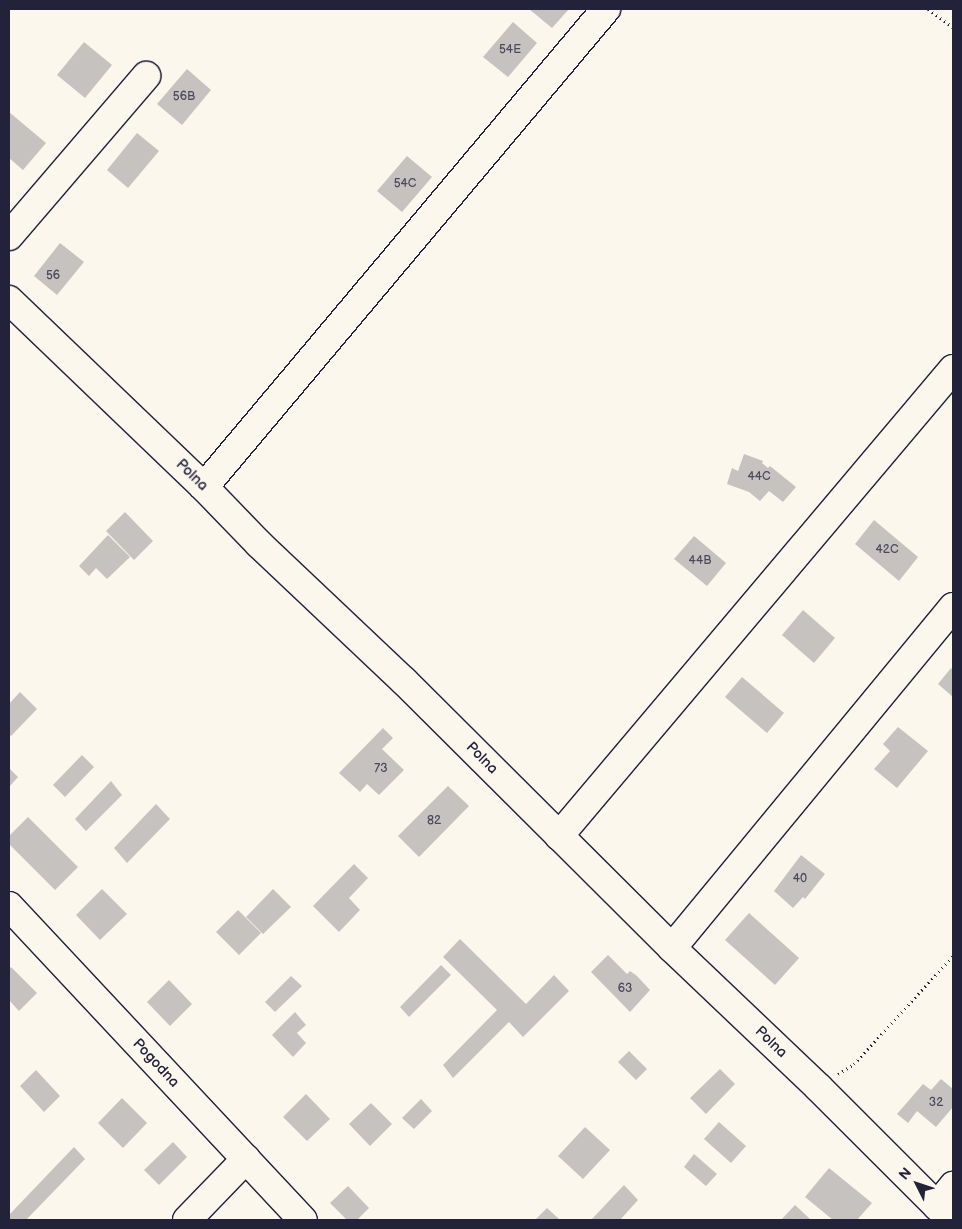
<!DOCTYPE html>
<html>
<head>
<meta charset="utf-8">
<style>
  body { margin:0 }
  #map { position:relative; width:962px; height:1229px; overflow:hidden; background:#fbf7ec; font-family:"Balsamiq Sans",sans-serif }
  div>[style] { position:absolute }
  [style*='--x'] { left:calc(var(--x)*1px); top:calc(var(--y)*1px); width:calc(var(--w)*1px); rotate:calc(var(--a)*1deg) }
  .building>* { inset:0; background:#c6c2c0 }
  .path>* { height:3px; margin-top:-1.5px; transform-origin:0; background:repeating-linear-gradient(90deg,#22223b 0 1px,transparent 0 5px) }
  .roads { filter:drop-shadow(1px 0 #22223b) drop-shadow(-1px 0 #22223b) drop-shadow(0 1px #22223b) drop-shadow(0 -1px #22223b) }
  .minor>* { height:28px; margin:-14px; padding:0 14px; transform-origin:14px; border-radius:14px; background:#fbf7ec }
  span { translate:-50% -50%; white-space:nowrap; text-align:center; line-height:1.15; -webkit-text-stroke:4px #fbf7ec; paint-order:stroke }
  .number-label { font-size:12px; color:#4b4a5c }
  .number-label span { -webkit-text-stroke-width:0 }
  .street-label { font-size:15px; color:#22223b }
  .frame { position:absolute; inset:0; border:10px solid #22223b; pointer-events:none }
  .north { position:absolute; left:892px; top:1159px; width:50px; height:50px; -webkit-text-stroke:4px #fbf7ec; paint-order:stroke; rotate:311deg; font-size:14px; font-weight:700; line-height:20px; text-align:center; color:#22223b }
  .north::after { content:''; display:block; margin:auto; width:18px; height:22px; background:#22223b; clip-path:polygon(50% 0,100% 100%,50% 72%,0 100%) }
</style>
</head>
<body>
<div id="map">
  <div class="building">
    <i style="clip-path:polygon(529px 9px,569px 9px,552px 28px)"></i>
    <i style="clip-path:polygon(513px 22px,537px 43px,508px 77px,483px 57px)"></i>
    <i style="clip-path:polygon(84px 42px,112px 65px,85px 98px,57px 75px)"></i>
    <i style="clip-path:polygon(187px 69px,211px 90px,182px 125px,157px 104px)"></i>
    <i style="clip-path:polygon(9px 112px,46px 143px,23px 170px,9px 158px)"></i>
    <i style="clip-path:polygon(137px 133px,159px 151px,128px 188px,107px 170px)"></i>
    <i style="clip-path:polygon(407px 156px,432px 177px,402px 212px,377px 191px)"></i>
    <i style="clip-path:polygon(60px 243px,84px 262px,57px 295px,34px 276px)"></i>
    <i style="clip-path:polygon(744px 454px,763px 461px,762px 463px,768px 468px,770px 466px,796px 487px,783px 502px,769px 491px,760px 501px,749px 492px,727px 484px,732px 468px,738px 471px)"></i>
    <i style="clip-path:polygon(125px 512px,153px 541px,134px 560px,106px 531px)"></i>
    <i style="clip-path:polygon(874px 520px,918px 557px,899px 581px,855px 544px)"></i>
    <i style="clip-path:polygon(108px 535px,130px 557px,107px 579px,96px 568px,89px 576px,79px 566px)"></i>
    <i style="clip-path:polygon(694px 536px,726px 563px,707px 586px,674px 559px)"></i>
    <i style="clip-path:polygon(803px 610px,835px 638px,814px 663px,782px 635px)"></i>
    <i style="clip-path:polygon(951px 668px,953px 670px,953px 697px,938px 684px)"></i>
    <i style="clip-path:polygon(742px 677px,784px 713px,767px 733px,725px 697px)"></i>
    <i style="clip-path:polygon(20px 692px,37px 709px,11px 736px,9px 734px,9px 704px)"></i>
    <i style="clip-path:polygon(898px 727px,928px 751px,897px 788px,874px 769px,890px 751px,883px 744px)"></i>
    <i style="clip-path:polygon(383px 728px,393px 738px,382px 749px,404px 770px,379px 795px,367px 784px,360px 792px,339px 773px)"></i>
    <i style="clip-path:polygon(82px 755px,94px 767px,65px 797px,53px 785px)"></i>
    <i style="clip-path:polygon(9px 768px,18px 777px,9px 787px)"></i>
    <i style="clip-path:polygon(111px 781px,122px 795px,86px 831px,75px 819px)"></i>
    <i style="clip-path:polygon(448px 786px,469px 806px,419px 857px,398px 836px)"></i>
    <i style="clip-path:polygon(156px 804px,170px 819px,127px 863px,114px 848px)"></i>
    <i style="clip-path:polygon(28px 817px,78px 867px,55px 890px,9px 844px,9px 836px)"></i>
    <i style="clip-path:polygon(801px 855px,825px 874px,805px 899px,803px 897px,793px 908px,774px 891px)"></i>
    <i style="clip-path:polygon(354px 864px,368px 878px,349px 898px,360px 910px,339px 932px,313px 906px)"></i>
    <i style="clip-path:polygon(102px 889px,127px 914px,100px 940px,76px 915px)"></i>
    <i style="clip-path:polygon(273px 889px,291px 907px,263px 934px,246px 917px)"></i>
    <i style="clip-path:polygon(238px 910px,261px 933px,239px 955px,216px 932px)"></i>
    <i style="clip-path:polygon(749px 913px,799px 958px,775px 985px,725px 940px)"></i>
    <i style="clip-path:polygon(460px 939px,526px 1004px,554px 975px,569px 991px,523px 1037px,509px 1022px,453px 1078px,443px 1065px,497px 1010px,443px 957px)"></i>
    <i style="clip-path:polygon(608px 955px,627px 974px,630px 971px,637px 976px,650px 990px,630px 1012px,591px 972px)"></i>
    <i style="clip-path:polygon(441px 965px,451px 975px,409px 1017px,400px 1007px)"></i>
    <i style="clip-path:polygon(11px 967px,37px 993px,19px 1011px,9px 1000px,9px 969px)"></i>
    <i style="clip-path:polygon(291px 976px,302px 986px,275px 1012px,265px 1002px)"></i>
    <i style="clip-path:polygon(169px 980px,192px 1004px,170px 1026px,147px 1002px)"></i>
    <i style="clip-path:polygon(295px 1012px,306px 1025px,297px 1033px,306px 1043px,293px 1057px,272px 1035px)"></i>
    <i style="clip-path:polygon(629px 1051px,647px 1069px,636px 1080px,618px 1062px)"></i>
    <i style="clip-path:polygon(720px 1069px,735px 1084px,706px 1114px,690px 1098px)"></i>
    <i style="clip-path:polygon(36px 1070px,60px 1096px,44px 1112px,20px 1086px)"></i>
    <i style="clip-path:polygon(941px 1079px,953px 1089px,953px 1107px,936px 1127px,917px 1111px,908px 1123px,897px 1114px,923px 1084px,931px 1090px)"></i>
    <i style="clip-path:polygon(306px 1094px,330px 1119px,307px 1141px,283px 1117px)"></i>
    <i style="clip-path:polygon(122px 1098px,147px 1123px,123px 1148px,98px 1123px)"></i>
    <i style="clip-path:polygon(421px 1099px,432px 1111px,414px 1129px,402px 1118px)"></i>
    <i style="clip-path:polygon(371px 1103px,392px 1124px,370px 1146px,349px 1124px)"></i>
    <i style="clip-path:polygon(719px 1122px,746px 1146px,731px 1163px,704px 1139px)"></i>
    <i style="clip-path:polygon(585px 1127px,610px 1150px,583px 1179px,558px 1156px)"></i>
    <i style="clip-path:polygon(173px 1142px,187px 1157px,159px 1185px,144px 1170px)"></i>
    <i style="clip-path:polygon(74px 1147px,85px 1159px,26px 1220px,9px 1220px,9px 1215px)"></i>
    <i style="clip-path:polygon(694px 1154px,717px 1174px,706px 1186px,684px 1167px)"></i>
    <i style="clip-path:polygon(829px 1168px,872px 1203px,857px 1220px,833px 1220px,805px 1197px)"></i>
    <i style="clip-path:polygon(624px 1185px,638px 1200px,620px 1220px,592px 1219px)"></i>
    <i style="clip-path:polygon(348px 1186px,369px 1208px,357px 1220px,347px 1220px,330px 1203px)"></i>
    <i style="clip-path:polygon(795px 1205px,810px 1219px,781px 1220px)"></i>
    <i style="clip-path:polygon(547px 1208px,559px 1219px,558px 1220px,535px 1220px)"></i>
  </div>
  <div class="path">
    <i style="--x:928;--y:9;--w:31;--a:36"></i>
    <i style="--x:838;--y:1074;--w:19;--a:-32"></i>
    <i style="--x:854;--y:1064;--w:147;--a:-47.5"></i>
  </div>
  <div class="roads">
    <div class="minor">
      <i style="--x:9;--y:236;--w:211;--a:-49.4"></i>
      <i style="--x:9;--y:300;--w:270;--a:43.8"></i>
      <i style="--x:204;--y:487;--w:79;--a:46"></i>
      <i style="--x:259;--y:544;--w:199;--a:43.4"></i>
      <i style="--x:404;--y:681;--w:378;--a:44.9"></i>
      <i style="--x:672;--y:948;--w:202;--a:43.6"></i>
      <i style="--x:818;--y:1087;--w:188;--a:45"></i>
      <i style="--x:204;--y:487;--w:625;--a:-49.94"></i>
      <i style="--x:559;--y:836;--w:611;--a:-49.85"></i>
      <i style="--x:9;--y:906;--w:430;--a:46.9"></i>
      <i style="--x:672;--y:948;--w:442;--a:-50.5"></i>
      <i style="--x:937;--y:1206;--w:26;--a:-51"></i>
      <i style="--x:187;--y:1220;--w:85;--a:-46"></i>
    </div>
  </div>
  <div class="number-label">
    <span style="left:510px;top:50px">54E</span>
    <span style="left:184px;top:97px">56B</span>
    <span style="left:405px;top:184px">54C</span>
    <span style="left:53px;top:276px">56</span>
    <span style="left:759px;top:477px">44C</span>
    <span style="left:887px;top:550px">42C</span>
    <span style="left:700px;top:561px">44B</span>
    <span style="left:381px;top:769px">73</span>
    <span style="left:434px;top:821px">82</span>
    <span style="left:800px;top:879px">40</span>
    <span style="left:625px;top:989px">63</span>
    <span style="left:936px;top:1103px">32</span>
  </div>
  <div class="street-label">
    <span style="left:192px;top:475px;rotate:44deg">Polna</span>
    <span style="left:482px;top:758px;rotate:45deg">Polna</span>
    <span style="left:771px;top:1042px;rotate:44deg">Polna</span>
    <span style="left:156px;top:1063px;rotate:47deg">Pogodna</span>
  </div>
  <div class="frame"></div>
  <div class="north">N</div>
</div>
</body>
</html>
